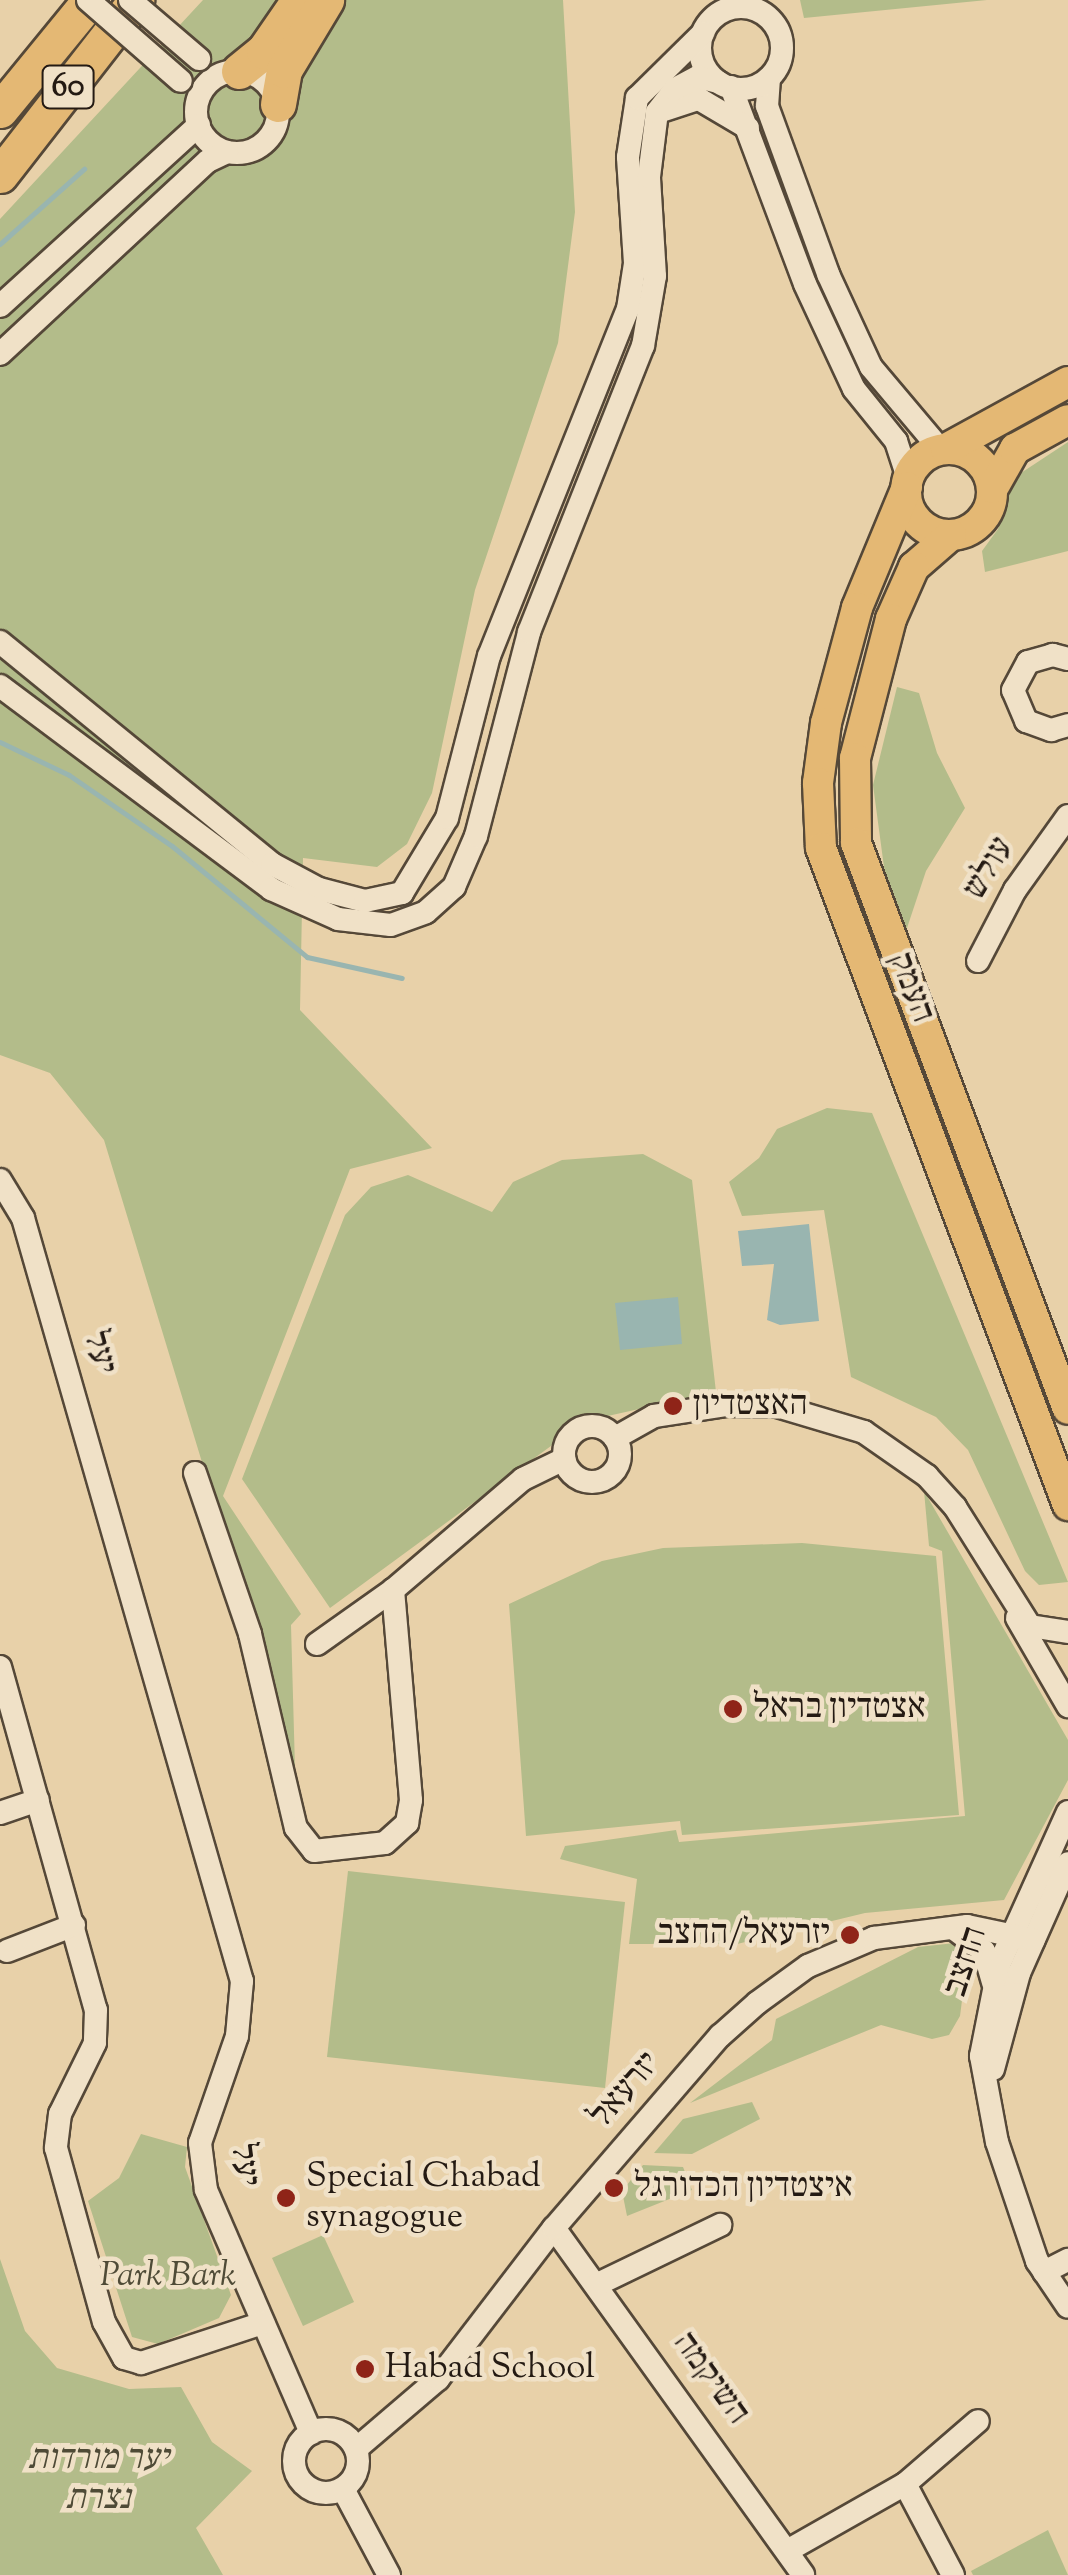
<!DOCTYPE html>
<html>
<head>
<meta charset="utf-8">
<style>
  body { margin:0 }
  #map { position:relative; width:1068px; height:2575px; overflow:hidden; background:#e8d1a9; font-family:"Sorts Mill Goudy","Frank Ruhl Libre",serif }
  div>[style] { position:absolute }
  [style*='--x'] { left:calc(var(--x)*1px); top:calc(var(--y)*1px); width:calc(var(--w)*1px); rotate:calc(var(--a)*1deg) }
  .green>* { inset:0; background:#b3bc8a }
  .water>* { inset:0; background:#99b5b0 }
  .stream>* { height:5px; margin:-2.5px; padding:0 2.5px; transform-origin:2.5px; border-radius:2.5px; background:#99b5b0 }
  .roads { filter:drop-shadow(2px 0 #554838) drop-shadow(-2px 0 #554838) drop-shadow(0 2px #554838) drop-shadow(0 -2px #554838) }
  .minor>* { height:22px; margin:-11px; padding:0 11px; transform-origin:11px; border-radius:11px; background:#f0e1c7 }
  .minor>.ring { margin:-11px; padding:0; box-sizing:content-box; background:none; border:22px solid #f0e1c7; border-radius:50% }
  .major>* { height:30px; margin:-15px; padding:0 15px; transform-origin:15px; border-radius:15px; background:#e4b874 }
  .major>.ring { margin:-15px; padding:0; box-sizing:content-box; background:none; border:30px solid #e4b874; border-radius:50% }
  .highway>* { height:35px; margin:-17.5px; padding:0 17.5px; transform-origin:17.5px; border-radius:17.5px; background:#e4b874 }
  .bridges { filter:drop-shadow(2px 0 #554838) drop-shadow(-2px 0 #554838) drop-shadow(0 2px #554838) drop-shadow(0 -2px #554838) }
  .minor-bridge>* { height:22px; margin:-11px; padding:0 11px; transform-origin:11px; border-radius:11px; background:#f0e1c7 }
  .dots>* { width:28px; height:28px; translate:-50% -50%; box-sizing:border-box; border:5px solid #f0e1c7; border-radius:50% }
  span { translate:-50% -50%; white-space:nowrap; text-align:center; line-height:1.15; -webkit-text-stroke:9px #f0e1c7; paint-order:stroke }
  .shield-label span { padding:2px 8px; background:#f0e1c7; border:2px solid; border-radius:8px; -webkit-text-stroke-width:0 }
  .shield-label { font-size:32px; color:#241a13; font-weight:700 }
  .street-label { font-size:35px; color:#241a13 }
  .poi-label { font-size:35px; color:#241a13 }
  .left { translate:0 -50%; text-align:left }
  .right { translate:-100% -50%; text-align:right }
  .park-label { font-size:35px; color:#4f4b37; font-style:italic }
</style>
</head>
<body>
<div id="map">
  <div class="green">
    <i style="clip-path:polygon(203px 0,563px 0,575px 212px,558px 343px,475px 590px,432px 793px,407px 844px,377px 867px,303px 858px,300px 1010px,432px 1148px,350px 1169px,223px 1496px,301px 1614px,291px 1625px,295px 1768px,104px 1140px,50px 1073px,0 1055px,0 219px)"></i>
    <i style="clip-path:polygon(800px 0,987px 0,804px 18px)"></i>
    <i style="clip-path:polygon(1068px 442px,1068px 551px,985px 572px,982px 551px,998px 529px,1015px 477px)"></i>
    <i style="clip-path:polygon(897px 687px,919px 693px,937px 753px,965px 808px,926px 871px,906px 931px,886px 882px,873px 785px)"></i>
    <i style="clip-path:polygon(827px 1108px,872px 1113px,1068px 1582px,1039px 1585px,1025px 1571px,968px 1450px,936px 1417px,851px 1377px,824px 1210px,742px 1216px,729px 1182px,759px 1158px,777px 1129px)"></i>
    <i style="clip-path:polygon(643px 1154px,692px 1180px,716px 1392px,585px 1421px,330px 1608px,242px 1479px,345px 1215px,371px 1187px,408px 1175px,492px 1212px,513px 1182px,562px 1160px)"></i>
    <i style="clip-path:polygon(924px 1491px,1068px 1740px,1068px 1780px,1004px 1900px,865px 1913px,737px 1944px,629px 1944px,637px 1879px,560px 1859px,565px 1846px,676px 1830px,679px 1842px,965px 1816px,942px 1551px,929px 1546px)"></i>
    <i style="clip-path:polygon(802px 1543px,936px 1556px,959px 1815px,682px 1835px,680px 1821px,526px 1836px,509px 1604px,602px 1561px,663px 1548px)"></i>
    <i style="clip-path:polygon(348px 1871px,625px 1902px,605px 2088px,327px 2057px)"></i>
    <i style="clip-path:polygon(955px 1943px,966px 1969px,960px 2016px,949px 2035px,932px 2039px,881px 2025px,690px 2103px,772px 2040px,776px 2019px,918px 1947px)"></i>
    <i style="clip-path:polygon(752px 2102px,760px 2119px,692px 2154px,654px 2153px,683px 2119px)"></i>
    <i style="clip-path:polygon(141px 2134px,187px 2147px,185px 2167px,231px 2295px,219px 2318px,158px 2344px,132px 2337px,88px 2201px,119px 2178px)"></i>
    <i style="clip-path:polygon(643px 2165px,683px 2167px,692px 2190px,627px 2216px,622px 2191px)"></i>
    <i style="clip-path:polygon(323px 2235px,354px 2302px,303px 2326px,272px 2258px)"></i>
    <i style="clip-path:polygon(0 2259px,25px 2331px,57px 2368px,129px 2389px,181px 2387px,212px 2442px,252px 2471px,196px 2528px,223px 2575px,0 2575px)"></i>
    <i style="clip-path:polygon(1048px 2530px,1068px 2575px,973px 2575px,971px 2571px)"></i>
  </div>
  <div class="water">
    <i style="clip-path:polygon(809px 1224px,819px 1321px,780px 1325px,767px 1320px,774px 1264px,742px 1266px,738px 1231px)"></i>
    <i style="clip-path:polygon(678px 1297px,682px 1344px,620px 1350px,615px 1303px)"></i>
  </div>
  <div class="stream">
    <i style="--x:0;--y:244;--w:113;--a:-41.8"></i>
    <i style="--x:0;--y:742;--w:76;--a:25.6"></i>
    <i style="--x:69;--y:775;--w:125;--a:34.6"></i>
    <i style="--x:172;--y:846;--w:175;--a:39.4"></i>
    <i style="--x:307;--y:957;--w:97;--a:12.5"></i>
  </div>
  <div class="roads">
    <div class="minor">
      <i class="ring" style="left:700px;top:7px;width:60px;height:60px"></i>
      <i class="ring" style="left:196px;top:71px;width:60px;height:60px"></i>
      <i style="--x:769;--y:78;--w:28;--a:94"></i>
      <i style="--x:767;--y:106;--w:179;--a:70"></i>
      <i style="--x:828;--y:274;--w:102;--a:65.2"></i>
      <i style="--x:871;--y:367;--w:107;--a:49.9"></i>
      <i style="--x:731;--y:87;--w:210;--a:69.4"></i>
      <i style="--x:805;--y:284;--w:116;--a:65"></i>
      <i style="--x:854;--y:389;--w:67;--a:51.1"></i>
      <i style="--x:896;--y:441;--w:39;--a:72"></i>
      <i style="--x:661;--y:111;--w:40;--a:-18"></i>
      <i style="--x:699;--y:99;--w:57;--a:30.6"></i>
      <i style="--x:0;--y:306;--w:269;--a:-42.3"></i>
      <i style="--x:0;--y:354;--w:284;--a:-42.9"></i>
      <i style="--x:208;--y:161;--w:21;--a:-25"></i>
      <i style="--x:0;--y:642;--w:351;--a:39.2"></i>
      <i style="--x:272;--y:864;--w:53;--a:28"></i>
      <i style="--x:319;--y:889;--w:48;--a:14.6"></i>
      <i style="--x:365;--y:901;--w:38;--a:-12"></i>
      <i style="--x:402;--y:893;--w:87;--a:-59"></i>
      <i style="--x:447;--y:818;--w:167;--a:-75.5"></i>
      <i style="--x:489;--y:656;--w:374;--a:-68.2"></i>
      <i style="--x:628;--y:309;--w:47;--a:-81.3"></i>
      <i style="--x:635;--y:263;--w:106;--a:-93.8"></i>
      <i style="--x:628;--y:157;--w:60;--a:-81.3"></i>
      <i style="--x:637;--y:98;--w:93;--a:-44.6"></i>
      <i style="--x:1068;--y:659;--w:16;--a:-165"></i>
      <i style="--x:1053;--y:655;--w:26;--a:164"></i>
      <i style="--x:1028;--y:662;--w:32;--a:118"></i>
      <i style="--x:1013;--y:690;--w:34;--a:67"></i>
      <i style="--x:1026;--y:721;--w:27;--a:20"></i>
      <i style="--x:1051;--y:730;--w:18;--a:-16"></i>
      <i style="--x:0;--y:686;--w:339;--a:36.8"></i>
      <i style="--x:271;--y:889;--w:73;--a:24.1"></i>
      <i style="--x:338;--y:919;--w:53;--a:6.5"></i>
      <i style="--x:391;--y:925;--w:37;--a:-20"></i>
      <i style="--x:426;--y:912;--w:38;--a:-42"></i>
      <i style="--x:454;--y:887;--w:56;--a:-66.7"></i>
      <i style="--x:476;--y:836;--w:211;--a:-75.4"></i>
      <i style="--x:529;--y:632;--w:308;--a:-68.3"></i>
      <i style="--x:643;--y:346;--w:71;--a:-80.3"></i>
      <i style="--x:655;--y:276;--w:99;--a:-93.5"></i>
      <i style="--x:649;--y:177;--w:65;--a:-83"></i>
      <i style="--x:657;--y:112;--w:29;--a:-52"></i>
      <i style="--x:675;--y:89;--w:26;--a:-28"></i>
      <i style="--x:698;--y:77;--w:21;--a:14"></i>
      <i style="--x:978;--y:961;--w:80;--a:-62.5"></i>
      <i style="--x:1015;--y:890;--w:91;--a:-54.4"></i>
      <i style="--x:0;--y:1180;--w:44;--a:58.8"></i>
      <i style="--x:23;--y:1218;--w:794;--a:73.99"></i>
      <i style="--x:242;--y:1981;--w:55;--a:95.2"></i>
      <i style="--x:237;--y:2036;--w:113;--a:109.1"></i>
      <i style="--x:200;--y:2143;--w:47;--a:82.7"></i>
      <i style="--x:206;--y:2190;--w:265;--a:66.6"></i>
      <i class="ring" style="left:564px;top:1426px;width:34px;height:34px"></i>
      <i style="--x:615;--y:1438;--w:45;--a:-29.4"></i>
      <i style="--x:654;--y:1416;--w:74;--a:-8.6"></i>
      <i style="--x:727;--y:1405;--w:50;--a:1.1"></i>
      <i style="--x:777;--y:1406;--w:91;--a:16.6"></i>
      <i style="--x:864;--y:1432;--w:77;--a:34.9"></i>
      <i style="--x:927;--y:1476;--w:42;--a:47.9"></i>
      <i style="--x:955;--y:1507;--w:141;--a:57.8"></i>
      <i style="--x:1030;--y:1626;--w:38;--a:9"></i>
      <i style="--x:195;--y:1473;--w:170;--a:71.1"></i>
      <i style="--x:250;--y:1634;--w:199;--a:76.7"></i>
      <i style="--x:296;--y:1828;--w:29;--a:52"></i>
      <i style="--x:314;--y:1851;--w:71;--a:-6.4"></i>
      <i style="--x:385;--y:1843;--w:30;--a:-42"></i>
      <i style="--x:407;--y:1823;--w:23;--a:-80"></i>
      <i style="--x:411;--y:1800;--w:211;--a:-94.9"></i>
      <i style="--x:1017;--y:1618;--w:102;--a:59.9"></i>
      <i style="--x:317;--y:1644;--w:93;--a:-35.4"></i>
      <i style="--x:393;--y:1590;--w:171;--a:-40.5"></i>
      <i style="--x:523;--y:1479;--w:46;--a:-26"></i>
      <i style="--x:0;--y:1667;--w:356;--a:74.4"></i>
      <i style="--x:96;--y:2010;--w:33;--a:92"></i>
      <i style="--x:95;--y:2043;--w:79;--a:116.2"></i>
      <i style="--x:60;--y:2114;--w:34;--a:97"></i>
      <i style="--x:56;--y:2148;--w:180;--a:74.6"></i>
      <i style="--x:104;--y:2322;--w:41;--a:60.9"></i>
      <i style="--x:124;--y:2358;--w:18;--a:16"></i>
      <i style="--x:141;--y:2363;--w:128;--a:-18.2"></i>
      <i style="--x:1068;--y:1812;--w:168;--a:114.3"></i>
      <i style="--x:999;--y:1965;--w:93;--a:101.2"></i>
      <i style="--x:981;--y:2056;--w:87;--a:79.5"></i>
      <i style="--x:997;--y:2142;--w:126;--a:71.4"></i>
      <i style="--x:1037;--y:2261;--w:55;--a:56"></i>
      <i style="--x:0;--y:1813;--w:40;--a:-18.9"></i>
      <i style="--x:953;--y:1928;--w:39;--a:37"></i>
      <i style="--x:984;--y:1951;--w:33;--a:74"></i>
      <i style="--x:7;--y:1951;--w:72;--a:-21.2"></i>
      <i style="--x:993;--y:2069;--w:99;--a:-74.8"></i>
      <i style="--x:1019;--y:1973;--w:120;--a:-66"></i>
      <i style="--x:554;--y:2228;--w:427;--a:54.3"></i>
      <i style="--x:1044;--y:2272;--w:27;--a:-27"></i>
      <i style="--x:598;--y:2284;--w:136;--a:-25.8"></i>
      <i class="ring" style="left:294px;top:2429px;width:42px;height:42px"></i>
      <i style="--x:356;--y:2449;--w:108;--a:-40.5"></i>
      <i style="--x:438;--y:2379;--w:190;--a:-52.5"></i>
      <i style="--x:554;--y:2228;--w:254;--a:-49.2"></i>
      <i style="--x:720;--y:2036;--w:50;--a:-41.7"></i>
      <i style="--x:757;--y:2003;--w:63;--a:-36"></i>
      <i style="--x:808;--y:1966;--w:72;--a:-23"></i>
      <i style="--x:874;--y:1938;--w:94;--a:-7.4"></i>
      <i style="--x:967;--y:1926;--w:68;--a:11.8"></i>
      <i style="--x:905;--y:2484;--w:103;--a:62.2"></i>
      <i style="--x:343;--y:2489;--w:98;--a:61.9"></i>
      <i style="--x:787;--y:2551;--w:136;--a:-29.6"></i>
      <i style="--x:905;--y:2484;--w:96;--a:-40.8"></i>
    </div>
    <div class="major">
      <i class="ring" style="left:906px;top:449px;width:56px;height:56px"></i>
      <i style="--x:946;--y:449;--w:139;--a:-28.8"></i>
      <i style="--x:907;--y:487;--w:131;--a:112.5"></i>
      <i style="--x:857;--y:608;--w:119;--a:105.1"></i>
      <i style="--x:826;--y:723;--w:61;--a:97.6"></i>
      <i style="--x:818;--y:783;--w:65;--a:87.4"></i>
      <i style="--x:821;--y:848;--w:702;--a:69.4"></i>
      <i style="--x:993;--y:488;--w:45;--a:-60.6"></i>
      <i style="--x:1015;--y:449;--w:60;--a:-28.7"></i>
      <i style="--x:951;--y:535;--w:49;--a:139.1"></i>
      <i style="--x:914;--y:567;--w:57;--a:113.9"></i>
      <i style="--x:891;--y:619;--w:144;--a:104.5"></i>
      <i style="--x:855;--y:758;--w:85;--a:89.3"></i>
      <i style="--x:856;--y:843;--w:604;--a:69.47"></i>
    </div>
    <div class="highway">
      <i style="--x:239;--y:71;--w:32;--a:-39"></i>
      <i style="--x:264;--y:51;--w:62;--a:-55.5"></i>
      <i style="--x:278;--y:104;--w:35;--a:-80"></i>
      <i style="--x:284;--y:70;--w:82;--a:-59"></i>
      <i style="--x:0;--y:110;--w:142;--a:-50.7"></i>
      <i style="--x:0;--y:175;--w:222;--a:-52.1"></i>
    </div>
  </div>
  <div class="bridges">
    <div class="minor-bridge">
      <i style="--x:88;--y:0;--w:123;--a:41.1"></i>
      <i style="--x:130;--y:0;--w:91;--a:40.5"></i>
    </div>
  </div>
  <div class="dots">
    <i style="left:673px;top:1406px;background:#8f2418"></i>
    <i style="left:733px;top:1709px;background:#8f2418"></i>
    <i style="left:850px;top:1935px;background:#8f2418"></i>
    <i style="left:614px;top:2188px;background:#8f2418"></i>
    <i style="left:286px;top:2198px;background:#8f2418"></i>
    <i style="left:365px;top:2369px;background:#8f2418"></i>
  </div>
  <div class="shield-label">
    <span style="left:68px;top:87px">60</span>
  </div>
  <div class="street-label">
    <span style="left:990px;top:869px;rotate:-59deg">עולש</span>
    <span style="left:910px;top:988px;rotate:69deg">העמק</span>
    <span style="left:98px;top:1353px;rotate:74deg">יעל</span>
    <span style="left:967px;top:1962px;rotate:-72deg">החצב</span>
    <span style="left:626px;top:2091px;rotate:-49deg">יזרעאל</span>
    <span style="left:243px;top:2165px;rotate:82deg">יעל</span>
    <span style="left:710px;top:2379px;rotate:54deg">השיקמה</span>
  </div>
  <div class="poi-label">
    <span class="left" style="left:693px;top:1406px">האצטדיון</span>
    <span class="left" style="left:753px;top:1709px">אצטדיון בראל</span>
    <span class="right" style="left:830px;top:1935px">יזרעאל/החצב</span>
    <span class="left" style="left:306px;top:2198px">Special Chabad<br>synagogue</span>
    <span class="left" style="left:634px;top:2188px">איצטדיון הכדורגל</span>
    <span class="left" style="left:385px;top:2369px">Habad School</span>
  </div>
  <div class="park-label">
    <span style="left:168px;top:2277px">Park Bark</span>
    <span style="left:98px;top:2480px">יער מורדות<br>נצרת</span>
  </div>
</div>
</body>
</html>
